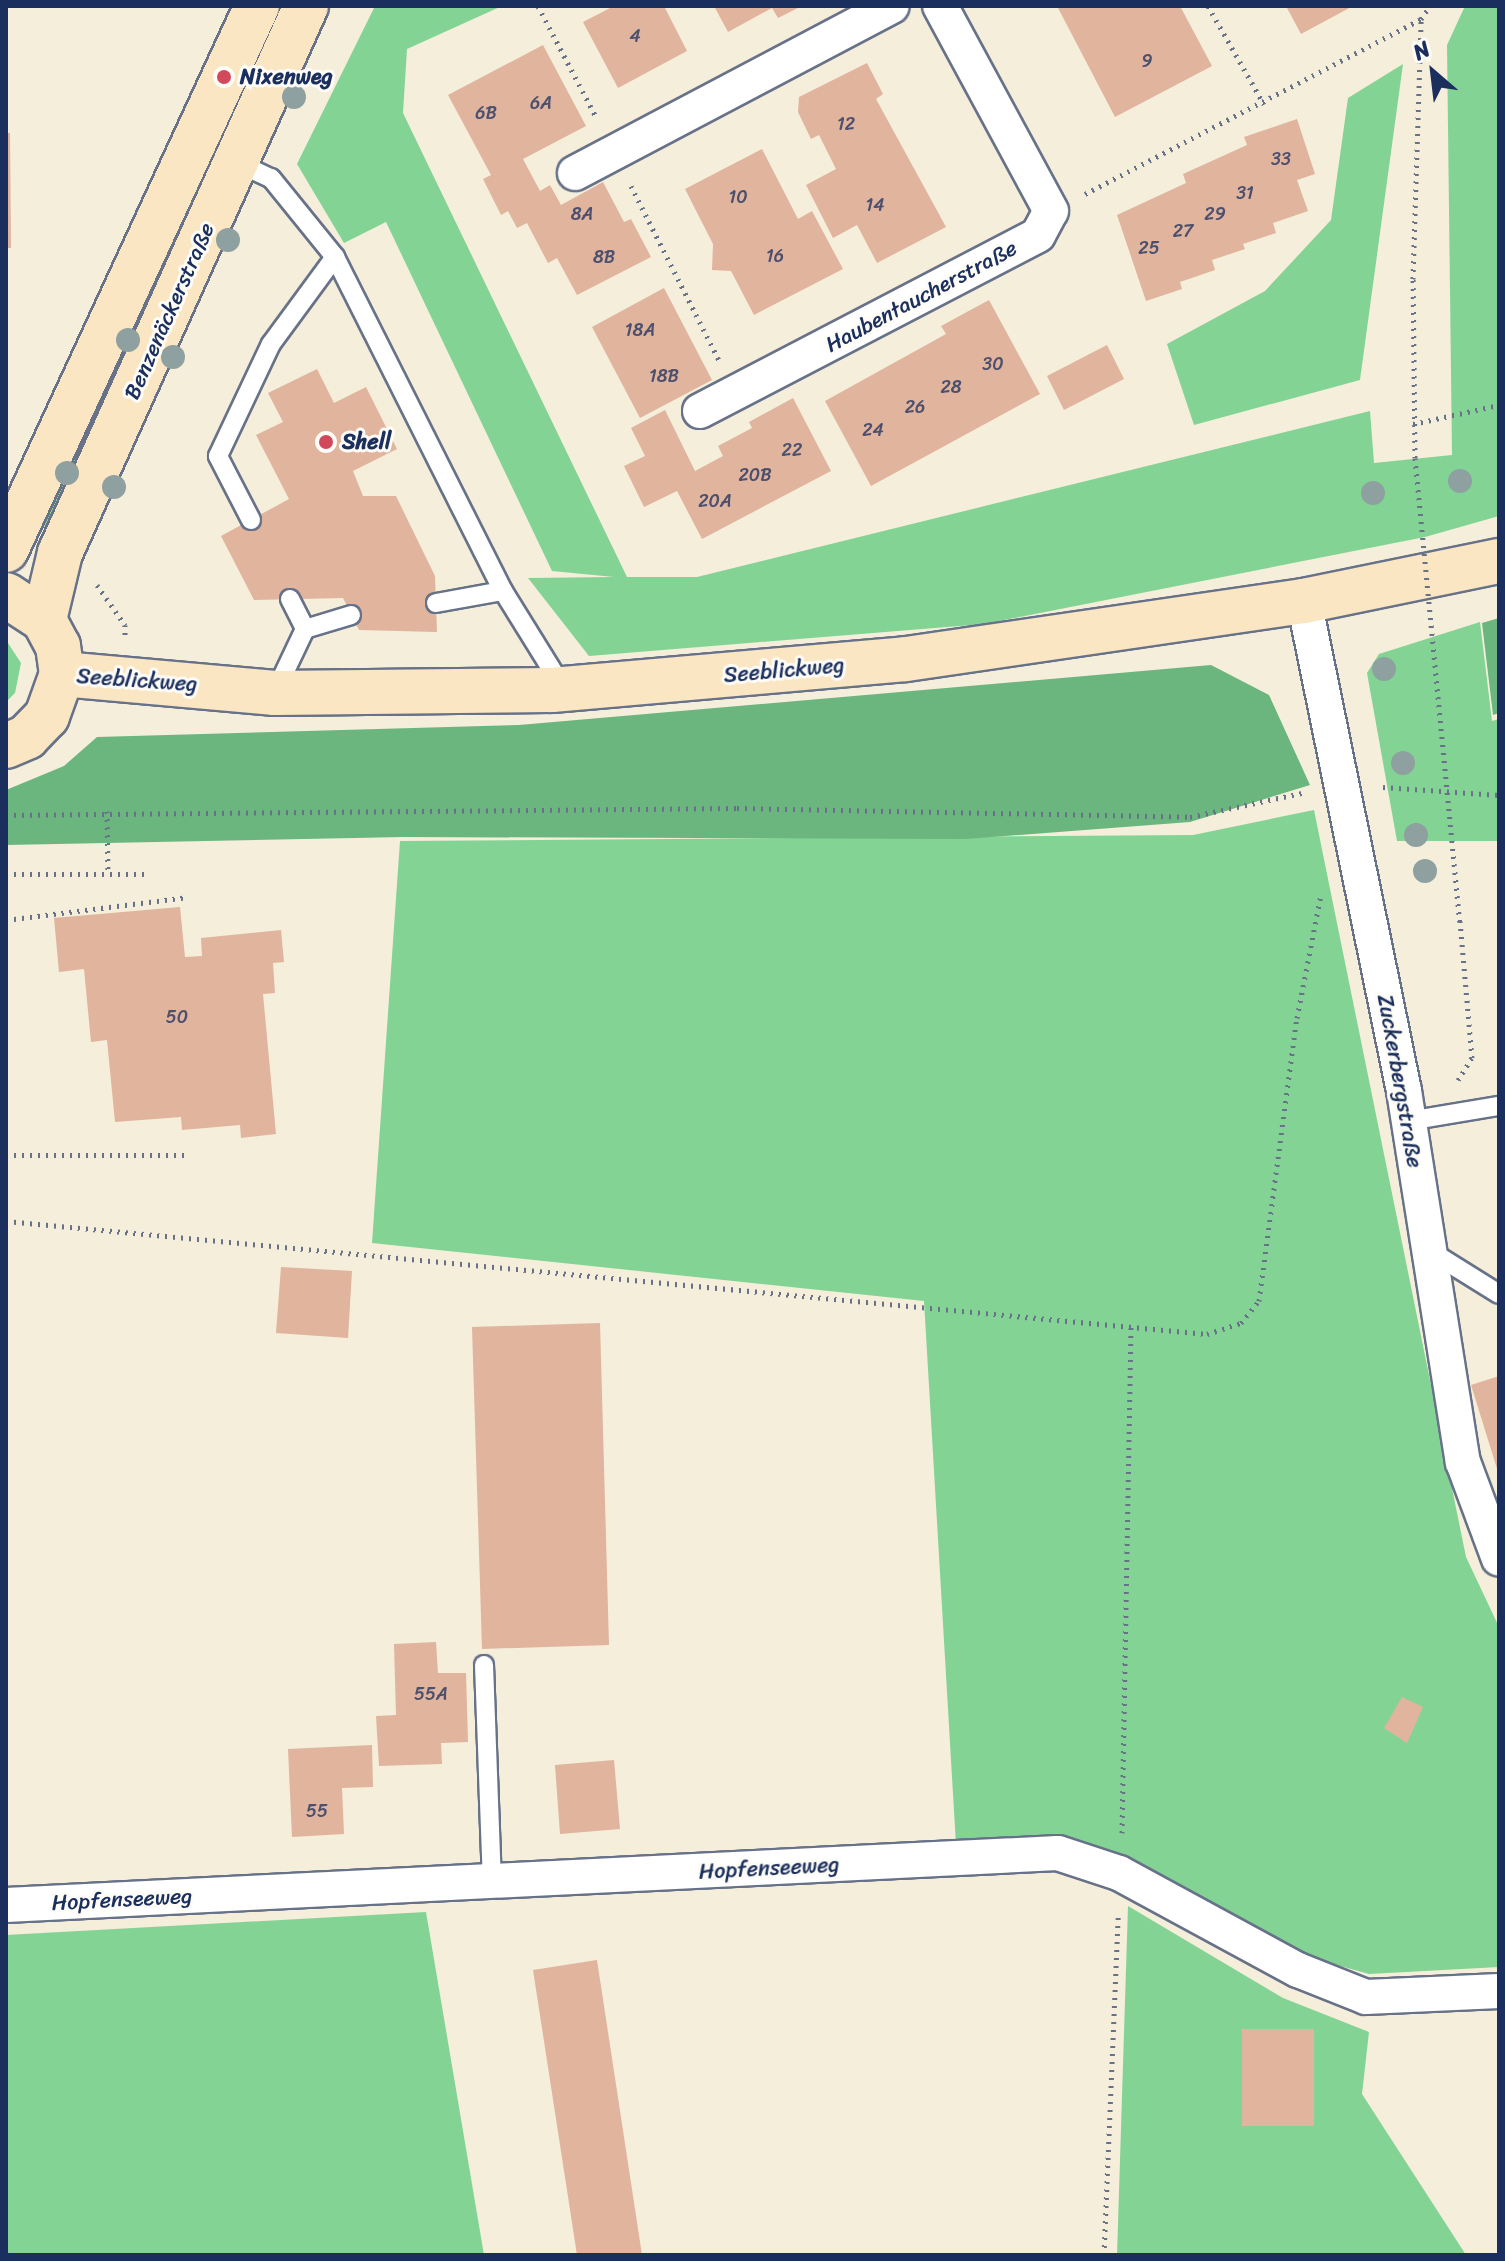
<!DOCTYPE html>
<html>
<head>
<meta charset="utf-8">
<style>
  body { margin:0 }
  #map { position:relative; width:1505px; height:2261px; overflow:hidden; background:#f4eeda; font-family:Sriracha,sans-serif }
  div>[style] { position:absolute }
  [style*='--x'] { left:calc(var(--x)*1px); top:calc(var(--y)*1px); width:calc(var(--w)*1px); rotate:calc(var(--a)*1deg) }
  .green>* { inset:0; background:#83d494 }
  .forest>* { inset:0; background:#6ab67e }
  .building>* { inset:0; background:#e1b49d }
  .path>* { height:5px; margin-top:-2.5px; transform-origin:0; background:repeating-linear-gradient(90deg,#677289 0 2px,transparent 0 8px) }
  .roads { filter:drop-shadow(2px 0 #677289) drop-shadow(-2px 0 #677289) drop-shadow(0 2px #677289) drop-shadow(0 -2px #677289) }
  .lane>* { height:18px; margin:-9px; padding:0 9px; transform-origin:9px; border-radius:9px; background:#fff }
  .street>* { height:34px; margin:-17px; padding:0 17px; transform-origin:17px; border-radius:17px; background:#fff }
  .secondary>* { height:44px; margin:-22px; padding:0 22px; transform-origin:22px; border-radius:22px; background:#fbe6c3 }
  .path-bridge>* { height:5px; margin-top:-2.5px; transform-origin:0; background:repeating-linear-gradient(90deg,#677289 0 2px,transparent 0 8px) }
  .trees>* { width:24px; height:24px; margin:-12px; border-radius:50%; background:#8ea09f }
  .dots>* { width:22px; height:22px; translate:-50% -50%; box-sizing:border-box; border:4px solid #fdfcf7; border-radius:50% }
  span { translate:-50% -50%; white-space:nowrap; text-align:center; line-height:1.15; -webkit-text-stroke:6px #fdfcf7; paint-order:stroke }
  .number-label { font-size:18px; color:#4c506e }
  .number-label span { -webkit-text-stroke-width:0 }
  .poi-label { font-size:22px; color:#1b2f5e; font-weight:700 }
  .left { translate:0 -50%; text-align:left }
  .street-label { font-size:22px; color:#1b2f5e }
  .frame { position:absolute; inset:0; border:8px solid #1b2f5e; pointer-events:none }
  .north { position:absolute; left:1393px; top:32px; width:80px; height:80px; -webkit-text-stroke:6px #fdfcf7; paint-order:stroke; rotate:332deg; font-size:22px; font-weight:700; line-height:32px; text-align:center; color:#1b2f5e }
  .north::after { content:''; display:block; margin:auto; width:28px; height:36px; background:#1b2f5e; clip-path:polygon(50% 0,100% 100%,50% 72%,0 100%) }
</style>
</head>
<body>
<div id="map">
  <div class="green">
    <i style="clip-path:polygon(273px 6px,286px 6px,49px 528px,38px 524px)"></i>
    <i style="clip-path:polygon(375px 6px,502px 6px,407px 49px,403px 113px,627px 577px,697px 577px,1370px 411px,1374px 463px,1452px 455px,1447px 45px,1465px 6px,1499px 6px,1499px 516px,1425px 537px,984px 624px,589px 656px,528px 578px,614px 577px,552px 571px,386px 222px,344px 243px,297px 164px)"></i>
    <i style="clip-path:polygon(1403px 64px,1360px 380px,1194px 425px,1167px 344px,1265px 291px,1331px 220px,1348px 98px)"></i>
    <i style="clip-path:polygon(1480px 622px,1492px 721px,1499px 719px,1499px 841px,1397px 841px,1367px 673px,1379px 654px)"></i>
    <i style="clip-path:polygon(6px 640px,21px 663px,15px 693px,6px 702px)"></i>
    <i style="clip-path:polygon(1314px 810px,1466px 1557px,1499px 1627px,1499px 1967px,1369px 1974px,1308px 1957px,1093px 1844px,956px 1845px,924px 1301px,372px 1243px,400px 841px,1193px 835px)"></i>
    <i style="clip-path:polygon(1128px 1906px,1283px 1998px,1369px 2032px,1362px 2094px,1466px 2255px,1117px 2255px)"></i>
    <i style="clip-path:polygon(426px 1912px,484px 2255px,6px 2255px,6px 1935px)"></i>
  </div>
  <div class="forest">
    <i style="clip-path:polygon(1499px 618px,1499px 713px,1493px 715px,1482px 623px)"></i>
    <i style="clip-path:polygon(1211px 665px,1269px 695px,1310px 785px,1190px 822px,965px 839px,403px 837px,6px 845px,6px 790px,64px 766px,97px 737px,519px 725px)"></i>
  </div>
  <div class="building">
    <i style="clip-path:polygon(614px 6px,664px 6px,687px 51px,618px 88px,583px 22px)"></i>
    <i style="clip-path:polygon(714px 6px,802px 6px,778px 18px,772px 8px,728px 32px)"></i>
    <i style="clip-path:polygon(1057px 6px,1180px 6px,1212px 66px,1115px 117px)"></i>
    <i style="clip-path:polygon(1286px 6px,1353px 6px,1301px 34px)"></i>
    <i style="clip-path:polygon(543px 45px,586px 126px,523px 159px,540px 191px,550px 185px,561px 205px,603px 182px,624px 222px,631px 219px,651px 257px,577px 295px,557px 258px,548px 263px,527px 223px,517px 228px,508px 211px,501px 215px,483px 179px,491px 175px,448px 95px)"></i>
    <i style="clip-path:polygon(867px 63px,883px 94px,876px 99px,946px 227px,877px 263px,857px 225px,833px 238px,806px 185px,836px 169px,819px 135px,811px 139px,798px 112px,799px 97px)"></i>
    <i style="clip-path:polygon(1297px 119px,1315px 174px,1297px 180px,1308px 211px,1273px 223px,1276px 233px,1243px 244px,1245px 249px,1212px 260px,1215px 270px,1180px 282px,1182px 289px,1146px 301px,1117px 215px,1186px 183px,1183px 174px,1247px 145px,1244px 137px)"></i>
    <i style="clip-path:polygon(6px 133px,10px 133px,11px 248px,6px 248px)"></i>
    <i style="clip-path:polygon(762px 149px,798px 219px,812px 211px,843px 269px,754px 315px,731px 271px,712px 270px,713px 244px,685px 189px)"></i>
    <i style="clip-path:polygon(664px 288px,712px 380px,640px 418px,592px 327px)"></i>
    <i style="clip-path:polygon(989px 300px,1040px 394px,871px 486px,825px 401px,946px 334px,941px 326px)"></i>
    <i style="clip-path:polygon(1107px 345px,1124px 379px,1064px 410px,1047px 376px)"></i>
    <i style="clip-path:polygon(317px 369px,334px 403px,366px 387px,397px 449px,353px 471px,363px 496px,396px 496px,435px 576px,437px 632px,359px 630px,343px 598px,254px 600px,221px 536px,289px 499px,256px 435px,283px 422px,268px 393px)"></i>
    <i style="clip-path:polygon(793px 398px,831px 471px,702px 539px,677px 491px,644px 507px,624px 466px,645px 456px,631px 428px,665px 410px,695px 471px,723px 456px,718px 446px,752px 428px,749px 422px)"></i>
    <i style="clip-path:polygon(180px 907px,185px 957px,202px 956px,201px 938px,281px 930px,284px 962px,273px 963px,275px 993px,263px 994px,276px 1134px,241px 1138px,240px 1125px,182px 1130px,181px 1117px,115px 1122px,107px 1040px,91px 1042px,84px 969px,59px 972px,54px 918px)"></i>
    <i style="clip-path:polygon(281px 1267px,352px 1271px,348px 1338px,276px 1333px)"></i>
    <i style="clip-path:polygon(600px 1323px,609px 1645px,482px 1649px,472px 1327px)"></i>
    <i style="clip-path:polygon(1499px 1376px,1499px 1472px,1498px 1472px,1471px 1385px)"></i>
    <i style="clip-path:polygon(436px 1642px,438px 1673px,466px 1673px,468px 1742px,441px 1743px,442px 1764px,379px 1766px,376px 1716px,396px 1715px,394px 1644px)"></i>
    <i style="clip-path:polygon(1402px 1697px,1423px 1707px,1407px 1743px,1384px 1728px)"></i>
    <i style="clip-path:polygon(372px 1745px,373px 1787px,342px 1788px,344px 1834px,292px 1837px,288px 1749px)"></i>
    <i style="clip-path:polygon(614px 1760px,620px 1829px,560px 1834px,555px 1765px)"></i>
    <i style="clip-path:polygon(597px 1960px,642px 2255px,577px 2255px,533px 1970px)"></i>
    <i style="clip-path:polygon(1242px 2029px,1314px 2029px,1314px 2126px,1242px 2126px)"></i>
  </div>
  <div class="path">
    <i style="--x:538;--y:6;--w:125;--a:62.4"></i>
    <i style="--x:1208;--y:6;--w:113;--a:60.3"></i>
    <i style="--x:631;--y:186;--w:195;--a:63.2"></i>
    <i style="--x:1085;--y:194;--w:379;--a:-27.5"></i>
    <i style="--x:1421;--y:19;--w:16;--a:-55"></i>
    <i style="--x:1413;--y:424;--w:88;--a:-12.5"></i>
    <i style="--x:1415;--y:458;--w:179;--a:-90.6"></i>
    <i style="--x:1413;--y:279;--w:260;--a:-88.2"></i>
    <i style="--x:97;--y:585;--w:49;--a:55"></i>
    <i style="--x:125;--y:625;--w:12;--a:90"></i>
    <i style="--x:1383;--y:787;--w:116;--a:3.9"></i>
    <i style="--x:107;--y:811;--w:63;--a:89.1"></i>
    <i style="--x:6;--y:815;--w:731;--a:-0.55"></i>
    <i style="--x:737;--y:808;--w:453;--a:1.1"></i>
    <i style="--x:1190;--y:817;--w:115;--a:-12.1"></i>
    <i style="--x:6;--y:874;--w:138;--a:0"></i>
    <i style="--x:6;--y:920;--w:182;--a:-7.2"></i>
    <i style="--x:1458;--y:1080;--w:26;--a:-58"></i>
    <i style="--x:1472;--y:1058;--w:137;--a:-95"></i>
    <i style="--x:6;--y:1155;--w:184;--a:0"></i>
    <i style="--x:6;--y:1221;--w:1206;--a:5.38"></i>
    <i style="--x:1207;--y:1334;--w:36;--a:-18"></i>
    <i style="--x:1241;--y:1323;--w:28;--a:-51"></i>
    <i style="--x:1259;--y:1301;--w:286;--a:-82.4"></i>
    <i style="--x:1297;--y:1018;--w:126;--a:-79"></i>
    <i style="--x:1122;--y:1833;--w:507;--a:-88.98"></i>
    <i style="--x:1104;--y:2255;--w:340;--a:-87.6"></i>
  </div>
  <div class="roads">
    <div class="lane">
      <i style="--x:236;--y:162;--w:38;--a:25"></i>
      <i style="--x:271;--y:178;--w:102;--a:51"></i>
      <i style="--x:335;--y:257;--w:374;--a:63.3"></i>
      <i style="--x:503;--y:591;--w:112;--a:58.2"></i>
      <i style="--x:251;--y:520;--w:72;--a:-117.3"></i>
      <i style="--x:218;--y:456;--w:124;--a:-64.7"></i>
      <i style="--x:271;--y:344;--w:108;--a:-53.7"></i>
      <i style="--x:290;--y:599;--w:34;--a:63"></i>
      <i style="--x:436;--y:603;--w:68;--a:-10.2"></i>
      <i style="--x:276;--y:690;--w:68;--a:-64.6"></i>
      <i style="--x:305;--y:629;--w:48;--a:-16.9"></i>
      <i style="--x:1409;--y:1121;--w:91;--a:-9.5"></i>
      <i style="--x:1430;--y:1251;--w:81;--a:31.9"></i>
      <i style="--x:484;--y:1665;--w:216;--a:87.9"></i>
    </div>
    <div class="street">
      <i style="--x:575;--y:173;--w:358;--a:-27.8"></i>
      <i style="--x:700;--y:411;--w:381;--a:-27.5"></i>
      <i style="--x:1038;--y:235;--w:27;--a:-62"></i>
      <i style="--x:1051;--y:211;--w:233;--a:-118.4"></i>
      <i style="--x:1304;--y:601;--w:500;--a:78.47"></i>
      <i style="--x:1404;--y:1091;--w:376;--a:81"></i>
      <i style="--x:1463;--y:1462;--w:103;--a:69.6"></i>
      <i style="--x:6;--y:1905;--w:1053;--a:-2.83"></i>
      <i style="--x:1058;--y:1853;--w:64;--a:18.2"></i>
      <i style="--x:1119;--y:1873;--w:204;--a:28.5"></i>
      <i style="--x:1298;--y:1970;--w:73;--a:21.7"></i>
      <i style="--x:1366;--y:1997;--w:133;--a:-2.6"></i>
    </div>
    <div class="secondary">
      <i style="--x:6;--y:550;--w:599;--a:-65.23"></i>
      <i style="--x:6;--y:595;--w:45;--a:33.3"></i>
      <i style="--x:44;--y:620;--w:30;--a:62"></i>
      <i style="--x:58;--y:646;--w:28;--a:82"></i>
      <i style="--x:62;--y:674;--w:45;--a:109.7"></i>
      <i style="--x:47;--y:716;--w:29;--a:134"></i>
      <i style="--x:27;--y:737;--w:23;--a:157"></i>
      <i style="--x:44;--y:620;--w:69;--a:-76.6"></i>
      <i style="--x:60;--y:553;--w:600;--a:-65.79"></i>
      <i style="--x:62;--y:674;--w:214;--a:5.1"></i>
      <i style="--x:275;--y:693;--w:277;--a:-0.6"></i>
      <i style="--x:552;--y:690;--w:355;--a:-5"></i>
      <i style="--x:906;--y:659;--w:402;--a:-8.3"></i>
      <i style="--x:1304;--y:601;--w:199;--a:-11.6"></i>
    </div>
  </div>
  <div class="path-bridge">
    <i style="--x:1415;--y:458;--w:466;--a:84.5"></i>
  </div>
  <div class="trees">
    <i style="left:294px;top:97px"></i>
    <i style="left:228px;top:240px"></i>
    <i style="left:128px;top:340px"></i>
    <i style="left:173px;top:357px"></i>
    <i style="left:67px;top:473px"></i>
    <i style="left:1460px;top:481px"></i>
    <i style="left:114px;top:487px"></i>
    <i style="left:1373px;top:493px"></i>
    <i style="left:1384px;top:669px"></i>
    <i style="left:1403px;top:763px"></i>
    <i style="left:1416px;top:835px"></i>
    <i style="left:1425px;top:871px"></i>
  </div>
  <div class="dots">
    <i style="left:224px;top:77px;background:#d1495b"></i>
    <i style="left:326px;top:442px;background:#d1495b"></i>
  </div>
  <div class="number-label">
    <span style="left:635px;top:36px">4</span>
    <span style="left:1147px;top:61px">9</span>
    <span style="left:541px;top:103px">6A</span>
    <span style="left:486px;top:113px">6B</span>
    <span style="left:846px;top:124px">12</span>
    <span style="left:1281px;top:159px">33</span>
    <span style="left:1245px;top:193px">31</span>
    <span style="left:738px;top:197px">10</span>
    <span style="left:875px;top:205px">14</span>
    <span style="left:582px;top:214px">8A</span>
    <span style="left:1215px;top:214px">29</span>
    <span style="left:1183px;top:231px">27</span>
    <span style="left:1149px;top:248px">25</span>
    <span style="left:775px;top:256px">16</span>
    <span style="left:604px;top:257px">8B</span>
    <span style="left:640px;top:330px">18A</span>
    <span style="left:993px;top:364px">30</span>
    <span style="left:664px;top:376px">18B</span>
    <span style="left:951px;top:387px">28</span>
    <span style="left:915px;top:407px">26</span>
    <span style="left:873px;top:430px">24</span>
    <span style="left:792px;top:450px">22</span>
    <span style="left:755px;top:475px">20B</span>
    <span style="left:715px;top:501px">20A</span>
    <span style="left:177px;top:1017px">50</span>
    <span style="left:431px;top:1694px">55A</span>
    <span style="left:317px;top:1811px">55</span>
  </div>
  <div class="poi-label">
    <span class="left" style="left:240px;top:77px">Nixenweg</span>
    <span class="left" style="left:342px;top:442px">Shell</span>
  </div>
  <div class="street-label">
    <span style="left:921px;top:296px;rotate:-28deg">Haubentaucherstraße</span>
    <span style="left:169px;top:311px;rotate:-66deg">Benzenäckerstraße</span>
    <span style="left:784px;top:670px;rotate:-5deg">Seeblickweg</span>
    <span style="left:137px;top:680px;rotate:4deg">Seeblickweg</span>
    <span style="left:1400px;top:1081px;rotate:80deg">Zuckerbergstraße</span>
    <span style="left:769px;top:1868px;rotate:-3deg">Hopfenseeweg</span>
    <span style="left:122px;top:1899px;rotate:-3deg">Hopfenseeweg</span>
  </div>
  <div class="frame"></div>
  <div class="north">N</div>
</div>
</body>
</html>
